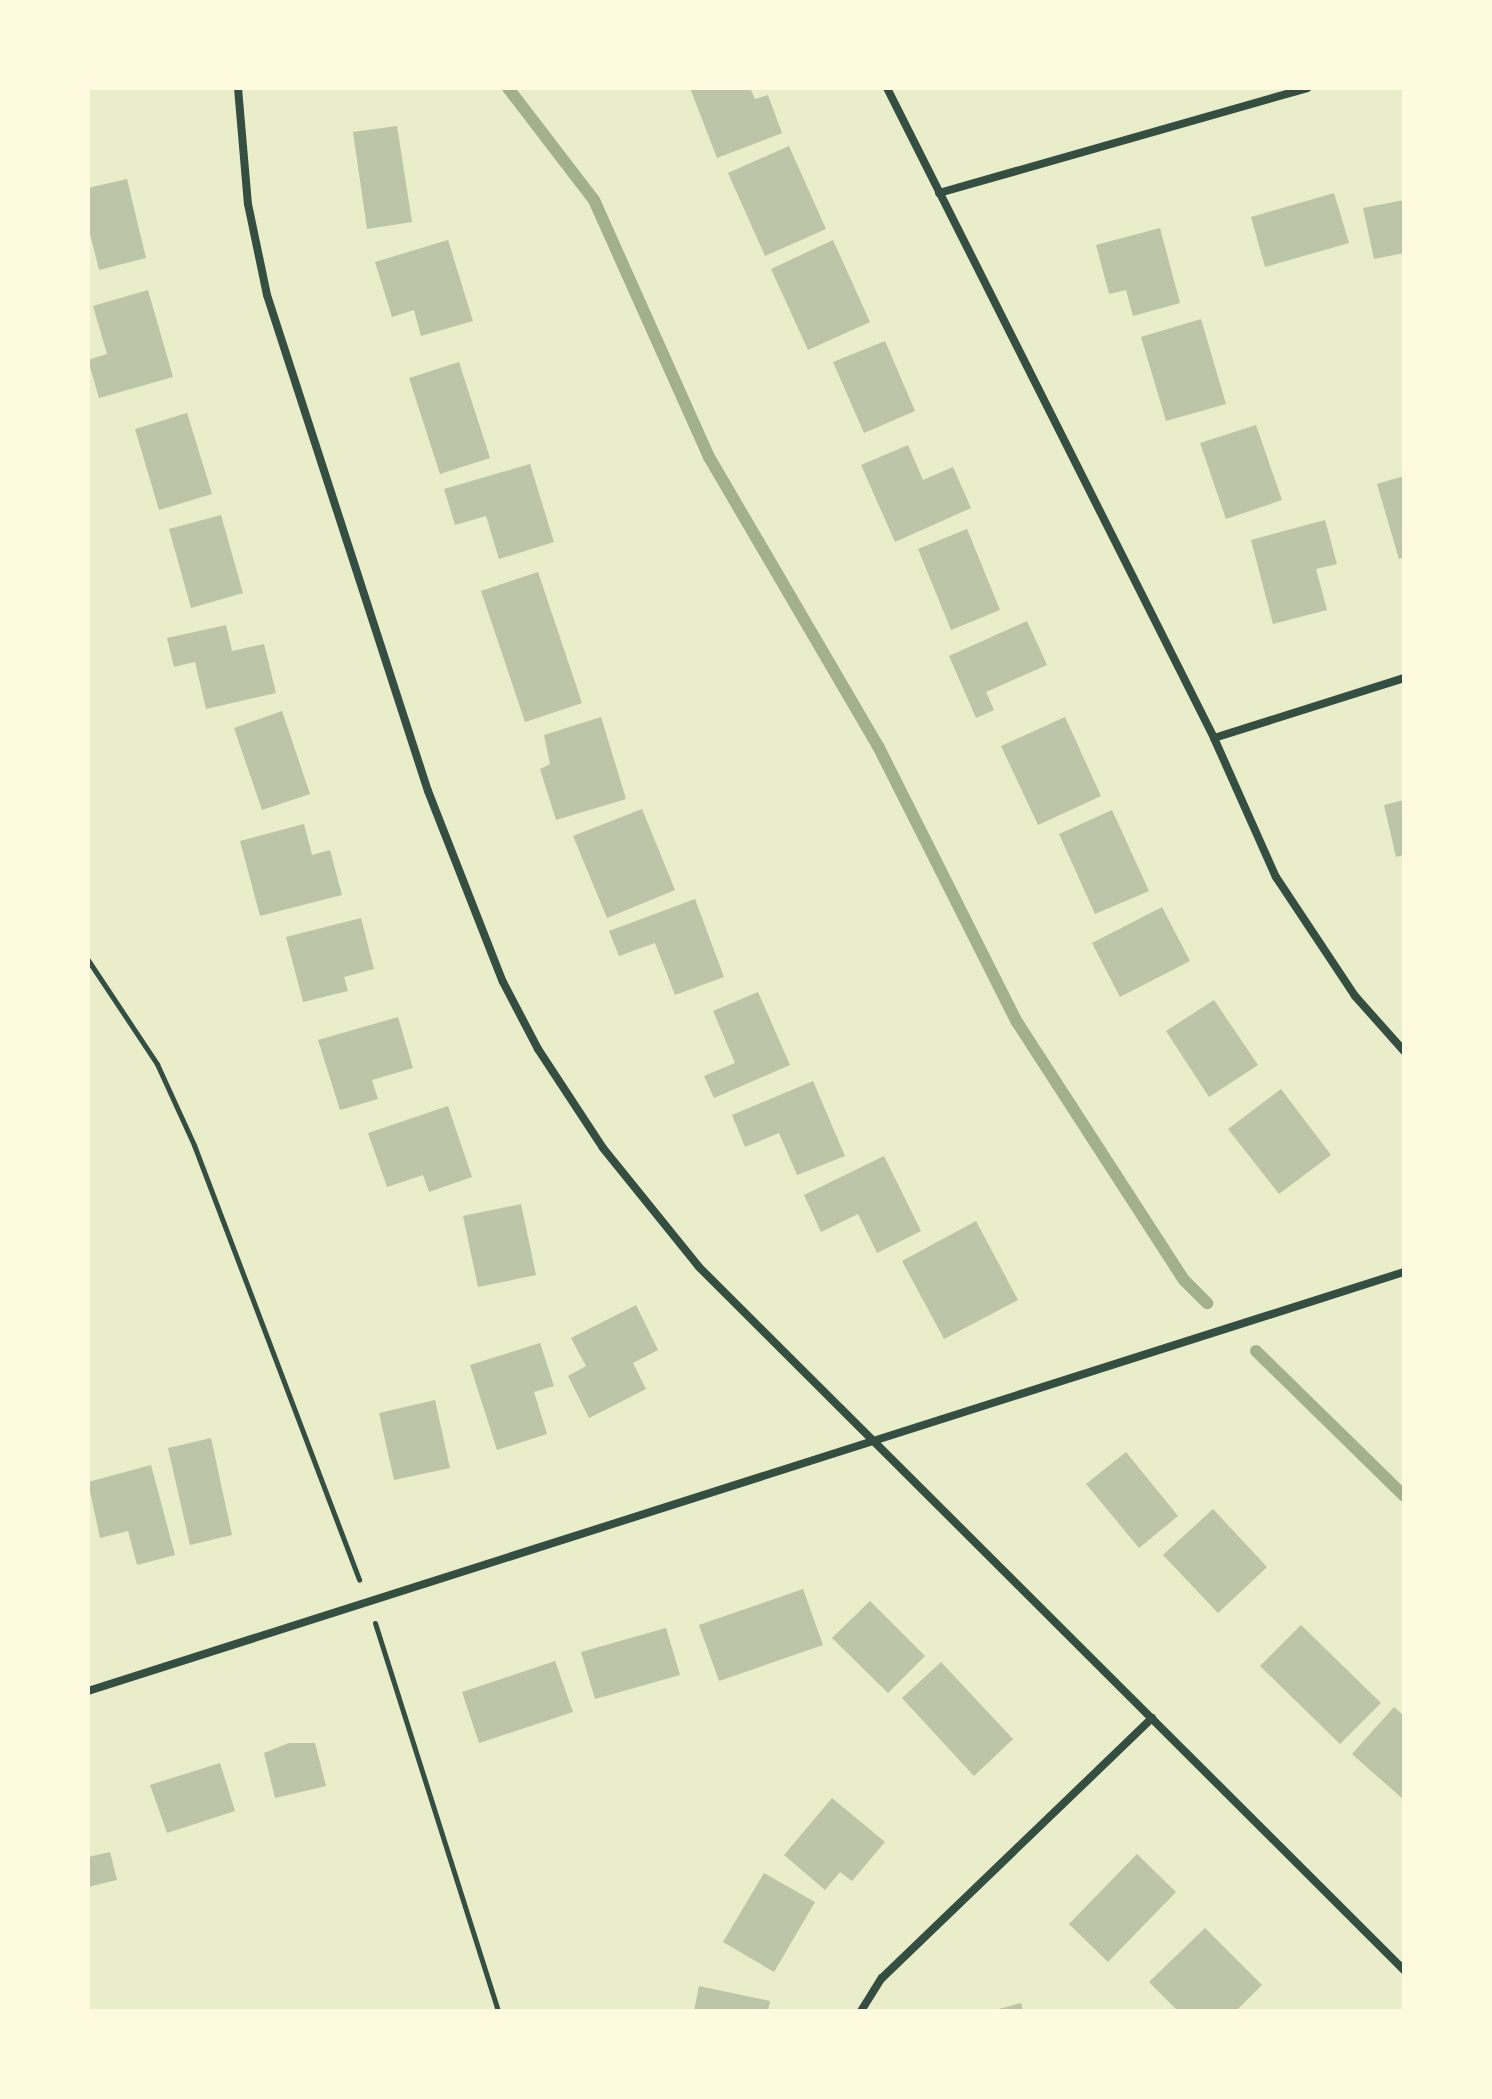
<!DOCTYPE html>
<html>
<head>
<meta charset="utf-8">
<style>
  body { margin:0 }
  #map { position:relative; width:1492px; height:2099px; overflow:hidden; background:#e9edc9; font-family:"Sofia Sans Condensed",sans-serif }
  div>[style] { position:absolute }
  [style*='--x'] { left:calc(var(--x)*1px); top:calc(var(--y)*1px); width:calc(var(--w)*1px); rotate:calc(var(--a)*1deg) }
  .stream>* { height:12px; margin:-6px; padding:0 6px; transform-origin:6px; border-radius:6px; background:#a3b18a }
  .building>* { inset:0; background:#bcc5a7 }
  .path>* { height:5px; margin:-2.5px; padding:0 2.5px; transform-origin:2.5px; border-radius:2.5px; background:#344e41 }
  .minor>* { height:8px; margin:-4px; padding:0 4px; transform-origin:4px; border-radius:4px; background:#344e41 }
  span { translate:-50% -50%; white-space:nowrap; text-align:center; line-height:1.15; -webkit-text-stroke:6px #fefae0; paint-order:stroke }
  .frame { position:absolute; inset:0; border:90px solid #fefae0; pointer-events:none }
</style>
</head>
<body>
<div id="map">
  <div class="stream">
    <i style="--x:508;--y:88;--w:141;--a:52.5"></i>
    <i style="--x:594;--y:200;--w:282;--a:65.9"></i>
    <i style="--x:709;--y:457;--w:335;--a:59.7"></i>
    <i style="--x:878;--y:746;--w:309;--a:63.3"></i>
    <i style="--x:1017;--y:1022;--w:307;--a:57.1"></i>
    <i style="--x:1184;--y:1280;--w:33;--a:45"></i>
    <i style="--x:1256;--y:1351;--w:207;--a:44.4"></i>
  </div>
  <div class="building">
    <i style="clip-path:polygon(690px 88px,750px 88px,755px 99px,768px 95px,782px 133px,717px 158px)"></i>
    <i style="clip-path:polygon(397px 126px,412px 222px,367px 229px,353px 132px)"></i>
    <i style="clip-path:polygon(789px 146px,826px 229px,765px 256px,728px 173px)"></i>
    <i style="clip-path:polygon(127px 179px,146px 258px,99px 270px,88px 226px,88px 188px)"></i>
    <i style="clip-path:polygon(1334px 193px,1349px 243px,1265px 267px,1251px 217px)"></i>
    <i style="clip-path:polygon(1404px 200px,1404px 253px,1374px 259px,1363px 208px)"></i>
    <i style="clip-path:polygon(1160px 228px,1180px 303px,1133px 316px,1126px 290px,1109px 294px,1096px 245px)"></i>
    <i style="clip-path:polygon(448px 240px,473px 321px,421px 336px,414px 310px,392px 317px,375px 262px)"></i>
    <i style="clip-path:polygon(833px 240px,870px 322px,808px 350px,771px 269px)"></i>
    <i style="clip-path:polygon(148px 290px,173px 377px,99px 398px,88px 360px,107px 354px,93px 306px)"></i>
    <i style="clip-path:polygon(1201px 319px,1226px 404px,1166px 421px,1141px 337px)"></i>
    <i style="clip-path:polygon(885px 341px,915px 411px,864px 433px,833px 362px)"></i>
    <i style="clip-path:polygon(459px 362px,490px 458px,440px 474px,409px 378px)"></i>
    <i style="clip-path:polygon(187px 413px,212px 494px,159px 510px,135px 429px)"></i>
    <i style="clip-path:polygon(1256px 425px,1282px 500px,1226px 519px,1200px 443px)"></i>
    <i style="clip-path:polygon(908px 445px,923px 480px,953px 467px,971px 508px,895px 542px,861px 465px)"></i>
    <i style="clip-path:polygon(530px 464px,554px 542px,499px 559px,486px 516px,455px 525px,444px 489px)"></i>
    <i style="clip-path:polygon(1404px 476px,1404px 557px,1399px 559px,1377px 484px)"></i>
    <i style="clip-path:polygon(221px 515px,243px 593px,191px 608px,169px 529px)"></i>
    <i style="clip-path:polygon(1325px 520px,1337px 564px,1316px 569px,1327px 610px,1273px 624px,1251px 540px)"></i>
    <i style="clip-path:polygon(967px 529px,1000px 610px,951px 630px,918px 549px)"></i>
    <i style="clip-path:polygon(538px 572px,582px 703px,525px 722px,481px 591px)"></i>
    <i style="clip-path:polygon(1027px 621px,1047px 665px,986px 692px,994px 710px,976px 718px,949px 656px)"></i>
    <i style="clip-path:polygon(226px 625px,232px 651px,264px 644px,276px 693px,206px 709px,195px 662px,174px 667px,167px 638px)"></i>
    <i style="clip-path:polygon(282px 711px,310px 794px,262px 810px,234px 728px)"></i>
    <i style="clip-path:polygon(601px 717px,626px 799px,556px 820px,540px 769px,550px 764px,544px 735px)"></i>
    <i style="clip-path:polygon(1065px 717px,1101px 796px,1038px 825px,1001px 746px)"></i>
    <i style="clip-path:polygon(1404px 800px,1404px 855px,1396px 857px,1384px 805px)"></i>
    <i style="clip-path:polygon(642px 809px,675px 890px,607px 918px,573px 836px)"></i>
    <i style="clip-path:polygon(1112px 810px,1149px 891px,1095px 914px,1059px 834px)"></i>
    <i style="clip-path:polygon(304px 824px,312px 855px,330px 850px,342px 895px,260px 916px,240px 841px)"></i>
    <i style="clip-path:polygon(695px 899px,724px 977px,675px 995px,655px 943px,619px 956px,609px 931px)"></i>
    <i style="clip-path:polygon(1162px 907px,1190px 961px,1120px 997px,1092px 943px)"></i>
    <i style="clip-path:polygon(361px 918px,374px 969px,344px 977px,348px 991px,303px 1002px,286px 937px)"></i>
    <i style="clip-path:polygon(758px 992px,790px 1065px,714px 1098px,704px 1076px,735px 1063px,713px 1011px)"></i>
    <i style="clip-path:polygon(1214px 1000px,1258px 1065px,1209px 1097px,1166px 1031px)"></i>
    <i style="clip-path:polygon(398px 1017px,413px 1068px,372px 1080px,378px 1099px,340px 1110px,318px 1040px)"></i>
    <i style="clip-path:polygon(813px 1081px,845px 1156px,797px 1175px,779px 1133px,745px 1147px,732px 1115px)"></i>
    <i style="clip-path:polygon(1281px 1089px,1331px 1155px,1279px 1194px,1228px 1129px)"></i>
    <i style="clip-path:polygon(448px 1106px,472px 1177px,429px 1192px,423px 1175px,387px 1187px,368px 1133px)"></i>
    <i style="clip-path:polygon(884px 1156px,921px 1231px,877px 1253px,858px 1214px,821px 1232px,804px 1195px)"></i>
    <i style="clip-path:polygon(521px 1204px,536px 1275px,478px 1287px,463px 1216px)"></i>
    <i style="clip-path:polygon(976px 1221px,1018px 1300px,944px 1339px,902px 1261px)"></i>
    <i style="clip-path:polygon(636px 1305px,658px 1350px,633px 1363px,646px 1389px,589px 1418px,568px 1376px,586px 1366px,571px 1338px)"></i>
    <i style="clip-path:polygon(540px 1343px,554px 1386px,534px 1392px,547px 1434px,497px 1450px,470px 1365px)"></i>
    <i style="clip-path:polygon(435px 1400px,450px 1468px,394px 1480px,379px 1413px)"></i>
    <i style="clip-path:polygon(211px 1438px,232px 1535px,190px 1545px,168px 1448px)"></i>
    <i style="clip-path:polygon(1126px 1452px,1178px 1516px,1139px 1548px,1086px 1484px)"></i>
    <i style="clip-path:polygon(151px 1465px,175px 1555px,137px 1565px,128px 1531px,100px 1538px,88px 1482px)"></i>
    <i style="clip-path:polygon(1213px 1509px,1267px 1567px,1218px 1613px,1163px 1555px)"></i>
    <i style="clip-path:polygon(803px 1589px,823px 1645px,719px 1681px,699px 1625px)"></i>
    <i style="clip-path:polygon(870px 1601px,925px 1656px,888px 1693px,832px 1638px)"></i>
    <i style="clip-path:polygon(1301px 1625px,1381px 1703px,1340px 1744px,1260px 1666px)"></i>
    <i style="clip-path:polygon(666px 1628px,680px 1675px,595px 1699px,581px 1652px)"></i>
    <i style="clip-path:polygon(555px 1661px,573px 1712px,479px 1743px,462px 1692px)"></i>
    <i style="clip-path:polygon(941px 1662px,1013px 1739px,974px 1776px,902px 1698px)"></i>
    <i style="clip-path:polygon(1394px 1707px,1404px 1716px,1404px 1800px,1352px 1754px)"></i>
    <i style="clip-path:polygon(289px 1743px,315px 1743px,326px 1786px,275px 1798px,264px 1753px)"></i>
    <i style="clip-path:polygon(220px 1763px,235px 1811px,167px 1833px,150px 1785px)"></i>
    <i style="clip-path:polygon(832px 1798px,885px 1842px,852px 1881px,840px 1872px,825px 1890px,784px 1855px)"></i>
    <i style="clip-path:polygon(110px 1852px,117px 1880px,88px 1887px,88px 1857px)"></i>
    <i style="clip-path:polygon(1137px 1854px,1176px 1892px,1108px 1962px,1069px 1924px)"></i>
    <i style="clip-path:polygon(764px 1873px,815px 1902px,774px 1972px,723px 1942px)"></i>
    <i style="clip-path:polygon(1205px 1928px,1262px 1985px,1236px 2011px,1178px 2011px,1149px 1982px)"></i>
    <i style="clip-path:polygon(699px 1986px,770px 2001px,768px 2011px,694px 2011px)"></i>
    <i style="clip-path:polygon(1021px 2003px,1023px 2011px,995px 2011px,995px 2010px)"></i>
  </div>
  <div class="path">
    <i style="--x:88;--y:960;--w:125;--a:56.4"></i>
    <i style="--x:157;--y:1064;--w:89;--a:65.4"></i>
    <i style="--x:194;--y:1145;--w:465;--a:69.2"></i>
    <i style="--x:375;--y:1623;--w:407;--a:72.4"></i>
  </div>
  <div class="minor">
    <i style="--x:238;--y:88;--w:116;--a:85.1"></i>
    <i style="--x:248;--y:204;--w:93;--a:78.2"></i>
    <i style="--x:267;--y:295;--w:521;--a:72.02"></i>
    <i style="--x:428;--y:791;--w:205;--a:68.6"></i>
    <i style="--x:503;--y:982;--w:76;--a:62.4"></i>
    <i style="--x:538;--y:1049;--w:118;--a:56.7"></i>
    <i style="--x:603;--y:1148;--w:153;--a:51.1"></i>
    <i style="--x:699;--y:1267;--w:996;--a:44.92"></i>
    <i style="--x:887;--y:88;--w:728;--a:63.29"></i>
    <i style="--x:1214;--y:738;--w:152;--a:66"></i>
    <i style="--x:1276;--y:877;--w:143;--a:56.4"></i>
    <i style="--x:1355;--y:996;--w:74;--a:48.3"></i>
    <i style="--x:939;--y:193;--w:383;--a:-15.9"></i>
    <i style="--x:1214;--y:738;--w:199;--a:-17.5"></i>
    <i style="--x:88;--y:1691;--w:1381;--a:-17.66"></i>
    <i style="--x:861;--y:2011;--w:39;--a:-58"></i>
    <i style="--x:882;--y:1978;--w:375;--a:-43.9"></i>
  </div>
  <div class="frame"></div>
</div>
</body>
</html>
